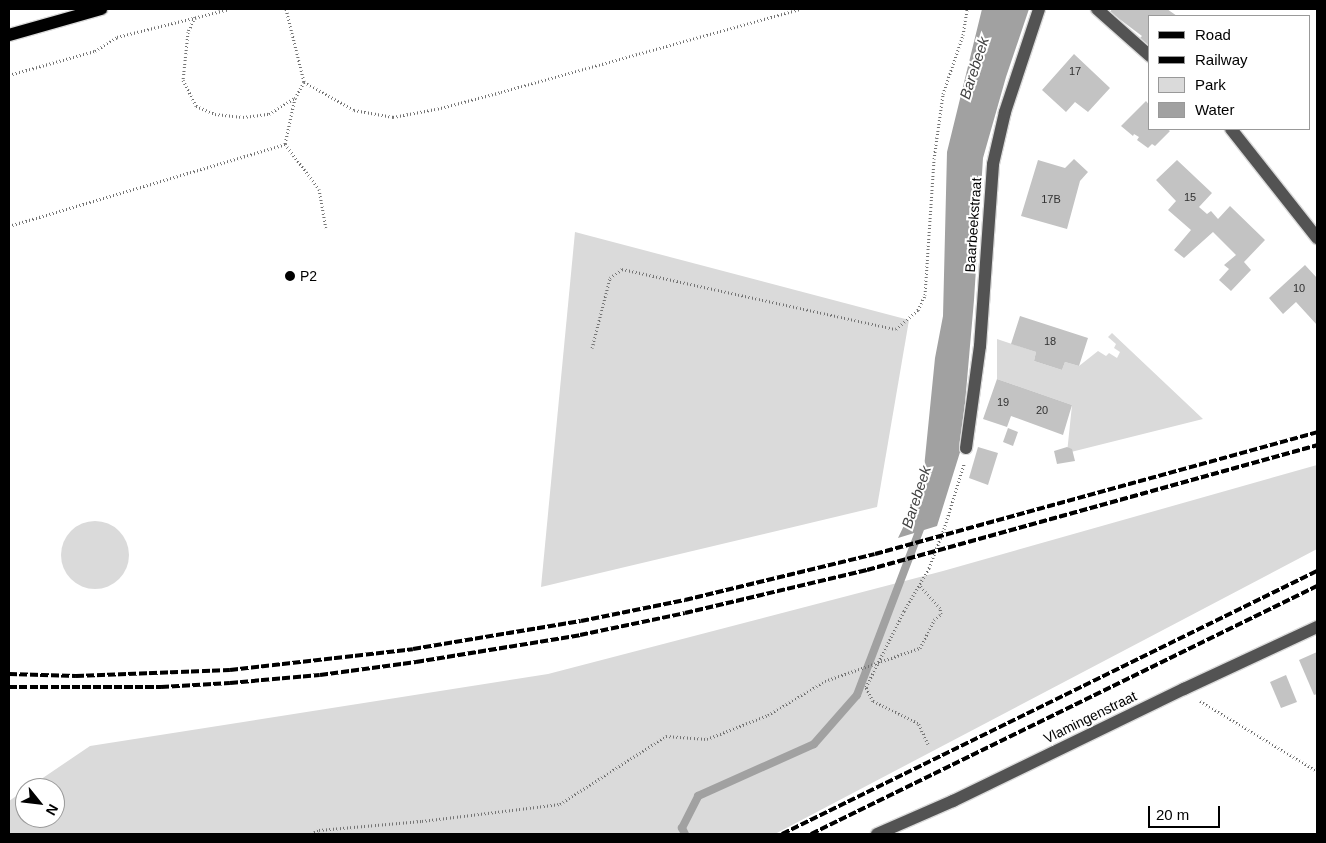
<!DOCTYPE html>
<html>
<head>
<meta charset="utf-8">
<style>
  body { margin:0 }
  #map { position:relative; width:1326px; height:843px; overflow:hidden; background:#fff; font-family:Arial,sans-serif }
  div>[style] { position:absolute }
  [style*='--x'] { left:calc(var(--x)*1px); top:calc(var(--y)*1px); width:calc(var(--w)*1px); rotate:calc(var(--a)*1deg) }
  .green>* { inset:0; background:#dadada }
  .round { border-radius:50% }
  .water>* { inset:0; background:#a1a1a1 }
  .stream>* { height:8px; margin:-4px; padding:0 4px; transform-origin:4px; border-radius:4px; background:#a1a1a1 }
  .building>* { inset:0; background:#c3c3c3 }
  .path>* { height:3px; margin-top:-1.5px; transform-origin:0; background:repeating-linear-gradient(90deg,#757575 0 1px,transparent 0 3.5px) }
  .roads { filter:drop-shadow(1px 0 #dbdbdb) drop-shadow(-1px 0 #dbdbdb) drop-shadow(0 1px #dbdbdb) drop-shadow(0 -1px #dbdbdb) }
  .minor>* { height:12px; margin:-6px; padding:0 6px; transform-origin:6px; border-radius:6px; background:#535353 }
  .major>* { height:12px; margin:-6px; padding:0 6px; transform-origin:6px; border-radius:6px; background:#000 }
  .rail>* { height:4px; margin-top:-2px; transform-origin:0; background:repeating-linear-gradient(90deg,#000 0 8px,transparent 0 10.5px) }
  .dots>* { width:14px; height:14px; translate:-50% -50%; box-sizing:border-box; border:2px solid #fff; border-radius:50% }
  span { translate:-50% -50%; white-space:nowrap; text-align:center; line-height:1.15; -webkit-text-stroke:4px #fff; paint-order:stroke }
  .number-label { font-size:11px; color:#313131 }
  .number-label span { -webkit-text-stroke-width:0 }
  .street-label { font-size:14px; color:#000 }
  .poi-label { font-size:14px; color:#000 }
  .left { translate:0 -50%; text-align:left }
  .water-label { font-size:15px; color:#424242; font-style:italic }
  .frame { position:absolute; inset:0; border:10px solid #000; pointer-events:none }
  .legend { position:absolute; left:1148px; top:15px; width:162px; height:115px; box-sizing:border-box; background:#fff; border:1px solid #999; margin:0; padding:6px 9px; list-style:none; font-size:15px; color:#000 }
  .legend li { display:flex; align-items:center; gap:10px; height:25px }
  .legend b { width:25px; border:1px solid #999 }
  .north { position:absolute; left:15px; top:778px; width:50px; height:50px; box-sizing:border-box; background:#fff; border:1px solid #999; border-radius:50%; rotate:119deg; font-size:14px; font-weight:700; line-height:20px; text-align:center; color:#000 }
  .north::after { content:''; display:block; margin:auto; width:18px; height:22px; background:#000; clip-path:polygon(50% 0,100% 100%,50% 72%,0 100%) }
  .scale { position:absolute; left:1148px; top:806px; width:72px; height:22px; box-sizing:border-box; border:2px solid #000; border-top:0; padding-left:6px; font-size:15px; line-height:18px; white-space:nowrap; color:#000; -webkit-text-stroke:4px #fff; paint-order:stroke }
</style>
</head>
<body>
<div id="map">
  <div class="green">
    <i style="clip-path:polygon(575px 232px,909px 320px,877px 507px,541px 587px)"></i>
    <i style="clip-path:polygon(1112px 333px,1203px 419px,1067px 453px,1072px 405px,997px 379px,997px 339px,1036px 352px,1034px 361px,1062px 370px,1065px 362px,1079px 366px,1098px 351px,1106px 356px,1109px 353px,1117px 358px,1120px 352px,1114px 348px,1116px 344px,1108px 337px)"></i>
    <i style="clip-path:polygon(1317px 465px,1317px 549px,775px 834px,9px 834px,9px 801px,25px 790px,25px 818px,55px 818px,55px 788px,28px 788px,90px 746px,548px 674px,943px 571px)"></i>
    <i class="round" style="left:61px;top:521px;width:68px;height:68px"></i>
  </div>
  <div class="water">
    <i style="clip-path:polygon(982px 9px,1029px 9px,1006px 77px,983px 158px,974px 300px,961px 449px,937px 526px,898px 538px,922px 488px,935px 358px,943px 316px,947px 152px)"></i>
  </div>
  <div class="stream">
    <i style="--x:685;--y:834;--w:7;--a:-117"></i>
    <i style="--x:682;--y:828;--w:36;--a:-63"></i>
    <i style="--x:698;--y:796;--w:127;--a:-24.1"></i>
    <i style="--x:814;--y:744;--w:65;--a:-48.7"></i>
    <i style="--x:857;--y:695;--w:183;--a:-69.2"></i>
  </div>
  <div class="building">
    <i style="clip-path:polygon(1112px 9px,1167px 9px,1177px 16px,1150px 16px,1150px 48px,1139px 39px,1142px 36px,1110px 12px)"></i>
    <i style="clip-path:polygon(1074px 54px,1110px 88px,1088px 112px,1075px 102px,1066px 112px,1042px 90px)"></i>
    <i style="clip-path:polygon(1146px 101px,1150px 106px,1150px 129px,1167px 129px,1170px 131px,1155px 146px,1152px 144px,1148px 148px,1137px 140px,1139px 137px,1134px 134px,1133px 136px,1121px 126px)"></i>
    <i style="clip-path:polygon(1074px 159px,1088px 172px,1080px 181px,1067px 229px,1021px 216px,1038px 160px,1065px 168px)"></i>
    <i style="clip-path:polygon(1177px 160px,1212px 193px,1199px 207px,1207px 214px,1211px 211px,1218px 219px,1230px 206px,1265px 240px,1244px 262px,1251px 270px,1231px 291px,1219px 280px,1229px 269px,1224px 265px,1236px 255px,1213px 232px,1184px 258px,1174px 250px,1191px 230px,1168px 210px,1176px 201px,1156px 180px)"></i>
    <i style="clip-path:polygon(1305px 265px,1317px 278px,1317px 325px,1296px 302px,1283px 314px,1269px 298px)"></i>
    <i style="clip-path:polygon(1020px 316px,1088px 338px,1079px 366px,1065px 362px,1062px 370px,1034px 361px,1036px 352px,1011px 344px)"></i>
    <i style="clip-path:polygon(997px 379px,1072px 405px,1063px 435px,1011px 416px,1007px 427px,983px 419px)"></i>
    <i style="clip-path:polygon(1008px 428px,1018px 432px,1013px 446px,1003px 442px)"></i>
    <i style="clip-path:polygon(978px 447px,998px 453px,988px 485px,969px 478px)"></i>
    <i style="clip-path:polygon(1067px 447px,1072px 449px,1075px 461px,1057px 464px,1054px 451px)"></i>
    <i style="clip-path:polygon(1317px 652px,1317px 694px,1314px 695px,1299px 660px)"></i>
    <i style="clip-path:polygon(1286px 675px,1297px 702px,1281px 708px,1270px 682px)"></i>
  </div>
  <div class="path">
    <i style="--x:9;--y:9;--w:2;--a:0"></i>
    <i style="--x:286;--y:9;--w:75;--a:76.1"></i>
    <i style="--x:304;--y:82;--w:57;--a:29.2"></i>
    <i style="--x:354;--y:110;--w:40;--a:10"></i>
    <i style="--x:393;--y:117;--w:49;--a:-10.6"></i>
    <i style="--x:441;--y:108;--w:62;--a:-14.9"></i>
    <i style="--x:501;--y:92;--w:310;--a:-15.5"></i>
    <i style="--x:195;--y:17;--w:17;--a:115"></i>
    <i style="--x:188;--y:32;--w:48;--a:95.9"></i>
    <i style="--x:183;--y:80;--w:29;--a:63"></i>
    <i style="--x:196;--y:106;--w:21;--a:23"></i>
    <i style="--x:215;--y:114;--w:28;--a:6"></i>
    <i style="--x:243;--y:117;--w:26;--a:-7"></i>
    <i style="--x:269;--y:114;--w:31;--a:-32"></i>
    <i style="--x:9;--y:75;--w:89;--a:-15.6"></i>
    <i style="--x:95;--y:51;--w:26;--a:-32"></i>
    <i style="--x:117;--y:37;--w:115;--a:-14"></i>
    <i style="--x:304;--y:82;--w:18;--a:119"></i>
    <i style="--x:295;--y:98;--w:47;--a:102.3"></i>
    <i style="--x:285;--y:144;--w:56;--a:52.9"></i>
    <i style="--x:319;--y:189;--w:39;--a:80"></i>
    <i style="--x:9;--y:226;--w:288;--a:-16.5"></i>
    <i style="--x:592;--y:348;--w:72;--a:-75.6"></i>
    <i style="--x:610;--y:278;--w:15;--a:-37"></i>
    <i style="--x:622;--y:269;--w:280;--a:12.4"></i>
    <i style="--x:896;--y:329;--w:29;--a:-41"></i>
    <i style="--x:918;--y:310;--w:17;--a:-65"></i>
    <i style="--x:925;--y:295;--w:136;--a:-86.2"></i>
    <i style="--x:934;--y:159;--w:66;--a:-82.1"></i>
    <i style="--x:943;--y:94;--w:62;--a:-71.3"></i>
    <i style="--x:963;--y:35;--w:26;--a:-81"></i>
    <i style="--x:1200;--y:701;--w:136;--a:30.9"></i>
    <i style="--x:928;--y:744;--w:23;--a:-115"></i>
    <i style="--x:918;--y:723;--w:50;--a:-153.9"></i>
    <i style="--x:873;--y:701;--w:16;--a:-117"></i>
    <i style="--x:866;--y:687;--w:85;--a:-63.4"></i>
    <i style="--x:904;--y:611;--w:50;--a:-59.8"></i>
    <i style="--x:929;--y:568;--w:42;--a:-69"></i>
    <i style="--x:944;--y:529;--w:68;--a:-72.9"></i>
    <i style="--x:311;--y:834;--w:9;--a:-27"></i>
    <i style="--x:319;--y:830;--w:103;--a:-5"></i>
    <i style="--x:422;--y:821;--w:139;--a:-7"></i>
    <i style="--x:560;--y:804;--w:126;--a:-32.7"></i>
    <i style="--x:666;--y:736;--w:41;--a:4.2"></i>
    <i style="--x:707;--y:739;--w:66;--a:-21.5"></i>
    <i style="--x:768;--y:715;--w:66;--a:-30.8"></i>
    <i style="--x:825;--y:681;--w:101;--a:-19.2"></i>
    <i style="--x:920;--y:648;--w:31;--a:-63"></i>
    <i style="--x:934;--y:620;--w:9;--a:-41"></i>
    <i style="--x:941;--y:614;--w:6;--a:-99"></i>
    <i style="--x:940;--y:608;--w:30;--a:-132"></i>
  </div>
  <div class="roads">
    <div class="minor">
      <i style="--x:1097;--y:9;--w:71;--a:41.6"></i>
      <i style="--x:1231;--y:129;--w:139;--a:51.7"></i>
      <i style="--x:966;--y:448;--w:103;--a:-82.2"></i>
      <i style="--x:980;--y:346;--w:182;--a:-85.9"></i>
      <i style="--x:993;--y:164;--w:53;--a:-77"></i>
      <i style="--x:1005;--y:112;--w:108;--a:-71.7"></i>
      <i style="--x:877;--y:834;--w:83;--a:-23.5"></i>
      <i style="--x:953;--y:801;--w:257;--a:-25.9"></i>
      <i style="--x:1184;--y:689;--w:147;--a:-25"></i>
    </div>
    <div class="major">
      <i style="--x:9;--y:35;--w:96;--a:-15.8"></i>
    </div>
  </div>
  <div class="rail">
    <i style="--x:9;--y:674;--w:67;--a:1.7"></i>
    <i style="--x:76;--y:676;--w:154;--a:-2.2"></i>
    <i style="--x:230;--y:670;--w:184;--a:-6.5"></i>
    <i style="--x:413;--y:649;--w:170;--a:-9.5"></i>
    <i style="--x:581;--y:621;--w:106;--a:-11.4"></i>
    <i style="--x:685;--y:600;--w:195;--a:-13.6"></i>
    <i style="--x:875;--y:554;--w:459;--a:-15.4"></i>
    <i style="--x:9;--y:687;--w:152;--a:0"></i>
    <i style="--x:161;--y:687;--w:69;--a:-3.3"></i>
    <i style="--x:230;--y:683;--w:90;--a:-5.1"></i>
    <i style="--x:320;--y:675;--w:97;--a:-7.7"></i>
    <i style="--x:416;--y:662;--w:166;--a:-9.3"></i>
    <i style="--x:580;--y:635;--w:107;--a:-11.8"></i>
    <i style="--x:685;--y:613;--w:187;--a:-13.3"></i>
    <i style="--x:867;--y:570;--w:467;--a:-15.5"></i>
    <i style="--x:782;--y:834;--w:596;--a:-26.18"></i>
    <i style="--x:811;--y:834;--w:564;--a:-26.11"></i>
  </div>
  <div class="dots">
    <i style="left:290px;top:276px;background:#000"></i>
  </div>
  <div class="number-label">
    <span style="left:1075px;top:71px">17</span>
    <span style="left:1190px;top:197px">15</span>
    <span style="left:1051px;top:199px">17B</span>
    <span style="left:1299px;top:288px">10</span>
    <span style="left:1050px;top:341px">18</span>
    <span style="left:1003px;top:402px">19</span>
    <span style="left:1042px;top:410px">20</span>
  </div>
  <div class="street-label">
    <span style="left:973px;top:225px;rotate:-86deg">Baarbeekstraat</span>
    <span style="left:1090px;top:717px;rotate:-26deg">Vlamingenstraat</span>
  </div>
  <div class="poi-label">
    <span class="left" style="left:300px;top:276px">P2</span>
  </div>
  <div class="water-label">
    <span style="left:974px;top:68px;rotate:-72deg">Barebeek</span>
    <span style="left:916px;top:497px;rotate:-72deg">Barebeek</span>
  </div>
  <div class="frame"></div>
  <ul class="legend">
  <li><b style="height:6px;background:#000"></b>Road</li>
  <li><b style="height:6px;background:#000"></b>Railway</li>
  <li><b style="height:14px;background:#dadada"></b>Park</li>
  <li><b style="height:14px;background:#a1a1a1"></b>Water</li>
  </ul>
  <div class="north">N</div>
  <div class="scale">20 m</div>
</div>
</body>
</html>
